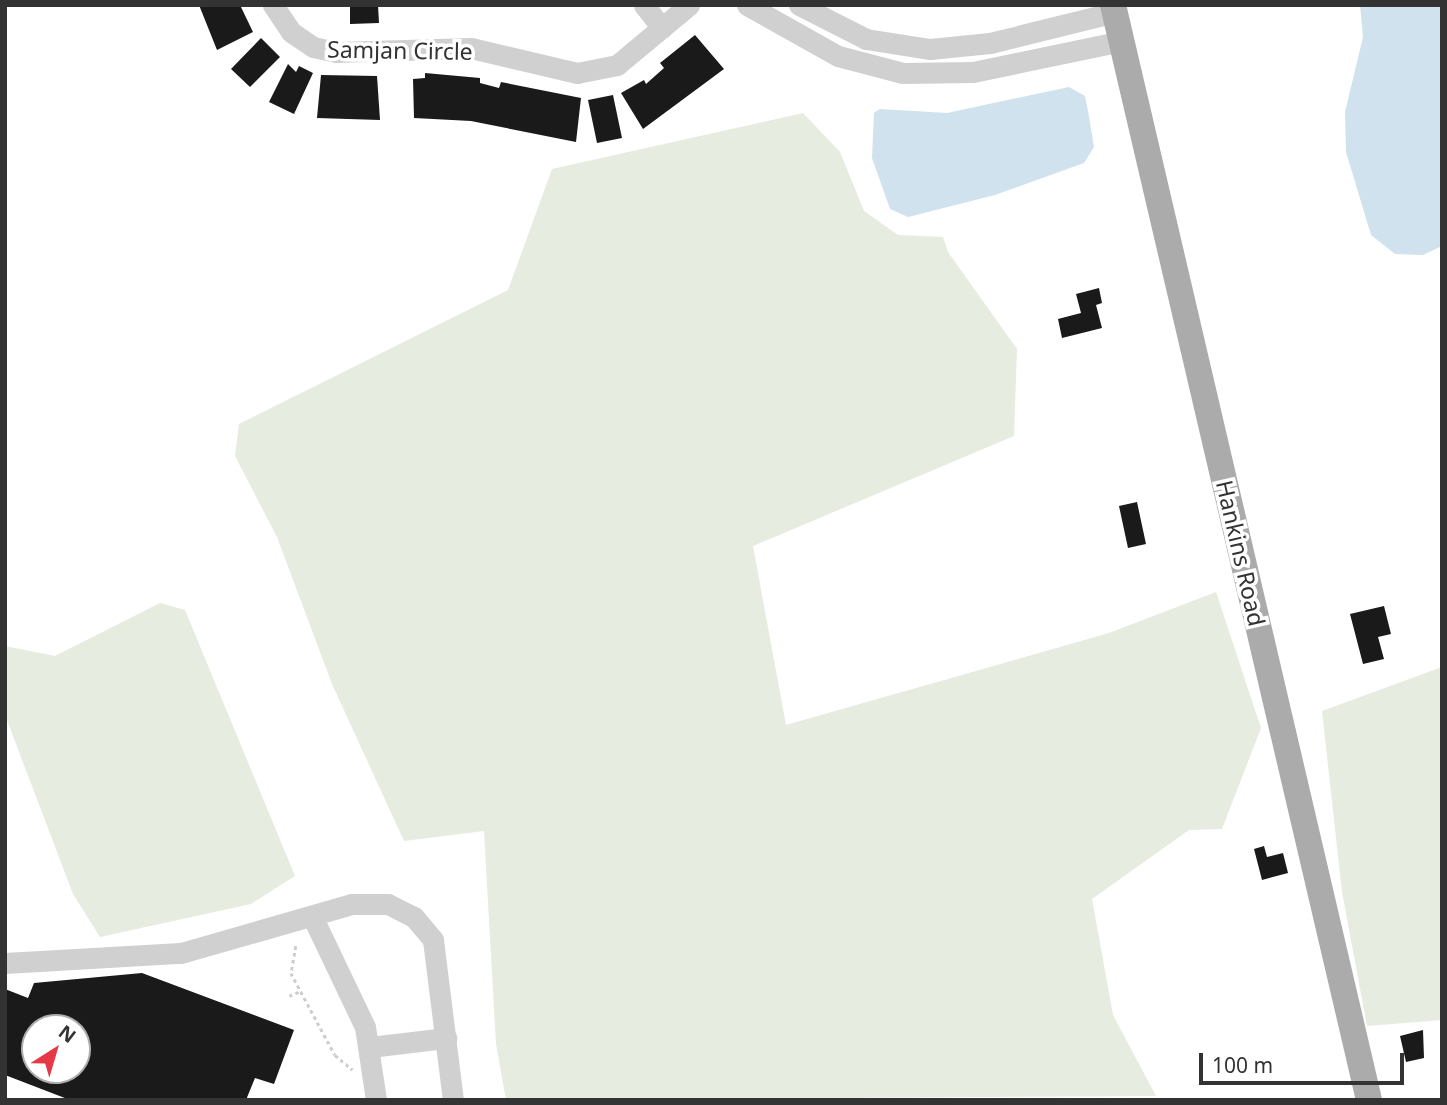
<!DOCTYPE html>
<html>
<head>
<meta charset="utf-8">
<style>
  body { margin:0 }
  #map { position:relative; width:1447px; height:1105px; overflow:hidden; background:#fff; font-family:"Noto Sans",sans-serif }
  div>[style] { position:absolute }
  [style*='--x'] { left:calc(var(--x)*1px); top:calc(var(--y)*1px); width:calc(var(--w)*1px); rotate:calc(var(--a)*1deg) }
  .green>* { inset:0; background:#e6ecdf }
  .water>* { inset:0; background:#cfe2ee }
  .building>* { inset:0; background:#1a1a1a }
  .path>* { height:2.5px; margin-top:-1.25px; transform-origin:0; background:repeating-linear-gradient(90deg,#cdcdcd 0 3.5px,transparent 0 7px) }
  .minor>* { height:21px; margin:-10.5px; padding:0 10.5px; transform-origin:10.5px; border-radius:10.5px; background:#d0d0d0 }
  .major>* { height:26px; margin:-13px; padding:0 13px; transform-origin:13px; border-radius:13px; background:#ababab }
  span { translate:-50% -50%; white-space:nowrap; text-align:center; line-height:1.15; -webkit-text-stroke:7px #fff; paint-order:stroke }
  .street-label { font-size:23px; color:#333 }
  .frame { position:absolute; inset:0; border:7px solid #333; pointer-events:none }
  .north { position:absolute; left:21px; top:1014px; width:70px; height:70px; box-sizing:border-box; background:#fff; border:2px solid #adadad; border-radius:50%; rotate:37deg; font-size:19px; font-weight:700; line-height:28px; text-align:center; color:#333 }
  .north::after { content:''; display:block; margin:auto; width:24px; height:32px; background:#e63946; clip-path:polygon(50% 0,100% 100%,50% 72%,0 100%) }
  .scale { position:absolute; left:1199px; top:1053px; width:205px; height:32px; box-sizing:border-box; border:4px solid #333; border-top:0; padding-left:9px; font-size:21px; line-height:24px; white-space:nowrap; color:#333; -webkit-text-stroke:5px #fff; paint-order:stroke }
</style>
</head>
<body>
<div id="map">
  <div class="green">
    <i style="clip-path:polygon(803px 113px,840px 152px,864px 211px,898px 235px,943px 237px,948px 252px,1017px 349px,1014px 436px,753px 546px,786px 725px,1109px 633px,1216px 592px,1261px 728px,1222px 829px,1189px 830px,1092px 899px,1113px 1015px,1156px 1096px,506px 1100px,496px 1044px,484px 831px,404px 841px,332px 684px,277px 537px,235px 456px,239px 424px,508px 290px,552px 169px)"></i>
    <i style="clip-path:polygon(160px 603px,185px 610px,295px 876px,251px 904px,100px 937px,73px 894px,5px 715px,5px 646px,55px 656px)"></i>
    <i style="clip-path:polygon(1442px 667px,1442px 1020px,1367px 1026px,1342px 892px,1322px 711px)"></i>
  </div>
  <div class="water">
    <i style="clip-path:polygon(1360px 5px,1442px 5px,1442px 246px,1423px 255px,1395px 254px,1371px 235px,1346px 152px,1345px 112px,1363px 37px)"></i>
    <i style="clip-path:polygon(1069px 87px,1085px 96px,1088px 111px,1094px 147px,1084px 163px,995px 195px,908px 217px,890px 209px,872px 158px,874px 113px,880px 109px,947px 113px)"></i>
  </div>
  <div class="building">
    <i style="clip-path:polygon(199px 5px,240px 5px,253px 32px,217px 50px)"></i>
    <i style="clip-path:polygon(350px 5px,378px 5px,379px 23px,350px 24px)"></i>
    <i style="clip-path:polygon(695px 35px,724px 69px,643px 129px,621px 93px,644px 80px,646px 84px,664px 68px,660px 63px)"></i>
    <i style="clip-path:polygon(261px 38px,280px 57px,250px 87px,231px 69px)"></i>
    <i style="clip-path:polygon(288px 64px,296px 72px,299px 66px,313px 73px,294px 114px,269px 102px)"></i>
    <i style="clip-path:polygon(425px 73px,480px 78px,480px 83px,499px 88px,501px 82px,581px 98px,576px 142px,471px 121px,414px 118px,413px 79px,425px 78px)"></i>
    <i style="clip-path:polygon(321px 75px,377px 76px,380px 120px,317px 118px)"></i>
    <i style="clip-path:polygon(613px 95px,622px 138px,597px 143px,588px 100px)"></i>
    <i style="clip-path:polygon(1099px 288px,1102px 303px,1096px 305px,1102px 328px,1062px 338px,1058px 319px,1081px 313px,1076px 294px)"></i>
    <i style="clip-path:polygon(1137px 502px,1146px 544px,1128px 548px,1119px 506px)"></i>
    <i style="clip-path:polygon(1384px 606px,1391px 634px,1378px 637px,1384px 659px,1363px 664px,1350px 614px)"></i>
    <i style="clip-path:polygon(1264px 846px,1267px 857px,1283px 853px,1288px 873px,1262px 880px,1254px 849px)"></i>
    <i style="clip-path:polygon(evenodd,142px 973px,294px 1030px,274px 1084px,255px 1078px,246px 1100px,70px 1100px,5px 1075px,5px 989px,28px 998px,34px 983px,142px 973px,35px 1028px,77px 1028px,77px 1070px,35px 1070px,35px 1028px)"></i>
    <i style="clip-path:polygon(1423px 1030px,1424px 1058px,1406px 1062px,1400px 1036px)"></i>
  </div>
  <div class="path">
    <i style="--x:296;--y:946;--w:27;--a:100"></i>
    <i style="--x:291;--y:973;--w:93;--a:61.8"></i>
    <i style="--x:335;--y:1055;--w:23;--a:40"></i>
    <i style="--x:289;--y:996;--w:13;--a:-23"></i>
  </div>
  <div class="minor">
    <i style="--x:273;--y:5;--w:32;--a:56"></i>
    <i style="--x:291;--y:32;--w:27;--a:34"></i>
    <i style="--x:313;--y:47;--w:24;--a:12"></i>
    <i style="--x:336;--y:52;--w:135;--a:-1.7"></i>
    <i style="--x:471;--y:48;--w:109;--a:13.3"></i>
    <i style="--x:577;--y:73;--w:41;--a:-11.3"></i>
    <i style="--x:617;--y:65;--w:94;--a:-39.8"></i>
    <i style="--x:644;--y:5;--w:29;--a:52"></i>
    <i style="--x:747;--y:5;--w:104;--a:29.3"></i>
    <i style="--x:838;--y:56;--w:67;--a:14.7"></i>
    <i style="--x:903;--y:73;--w:70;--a:-0.8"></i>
    <i style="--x:973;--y:72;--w:152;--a:-11.8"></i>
    <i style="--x:799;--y:5;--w:75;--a:26.9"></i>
    <i style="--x:866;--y:39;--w:65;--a:8.9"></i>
    <i style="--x:930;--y:49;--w:60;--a:-5.7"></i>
    <i style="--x:990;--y:43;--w:129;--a:-13.9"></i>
    <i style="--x:313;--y:918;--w:121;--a:64.5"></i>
    <i style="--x:365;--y:1027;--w:74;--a:81.4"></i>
    <i style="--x:5;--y:963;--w:176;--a:-3.3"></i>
    <i style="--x:181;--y:953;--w:178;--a:-16"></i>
    <i style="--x:352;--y:904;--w:36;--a:0"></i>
    <i style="--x:388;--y:904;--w:29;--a:27"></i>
    <i style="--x:414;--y:917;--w:30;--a:50"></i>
    <i style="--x:433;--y:940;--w:161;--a:82.9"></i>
    <i style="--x:370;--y:1047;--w:77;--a:-6.8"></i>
  </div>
  <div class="major">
    <i style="--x:1113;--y:5;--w:1125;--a:76.84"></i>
  </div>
  <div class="street-label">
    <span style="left:400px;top:50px;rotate:1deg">Samjan Circle</span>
    <span style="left:1241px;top:553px;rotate:77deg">Hankins Road</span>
  </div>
  <div class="frame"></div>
  <div class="north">N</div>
  <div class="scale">100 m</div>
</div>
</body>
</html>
